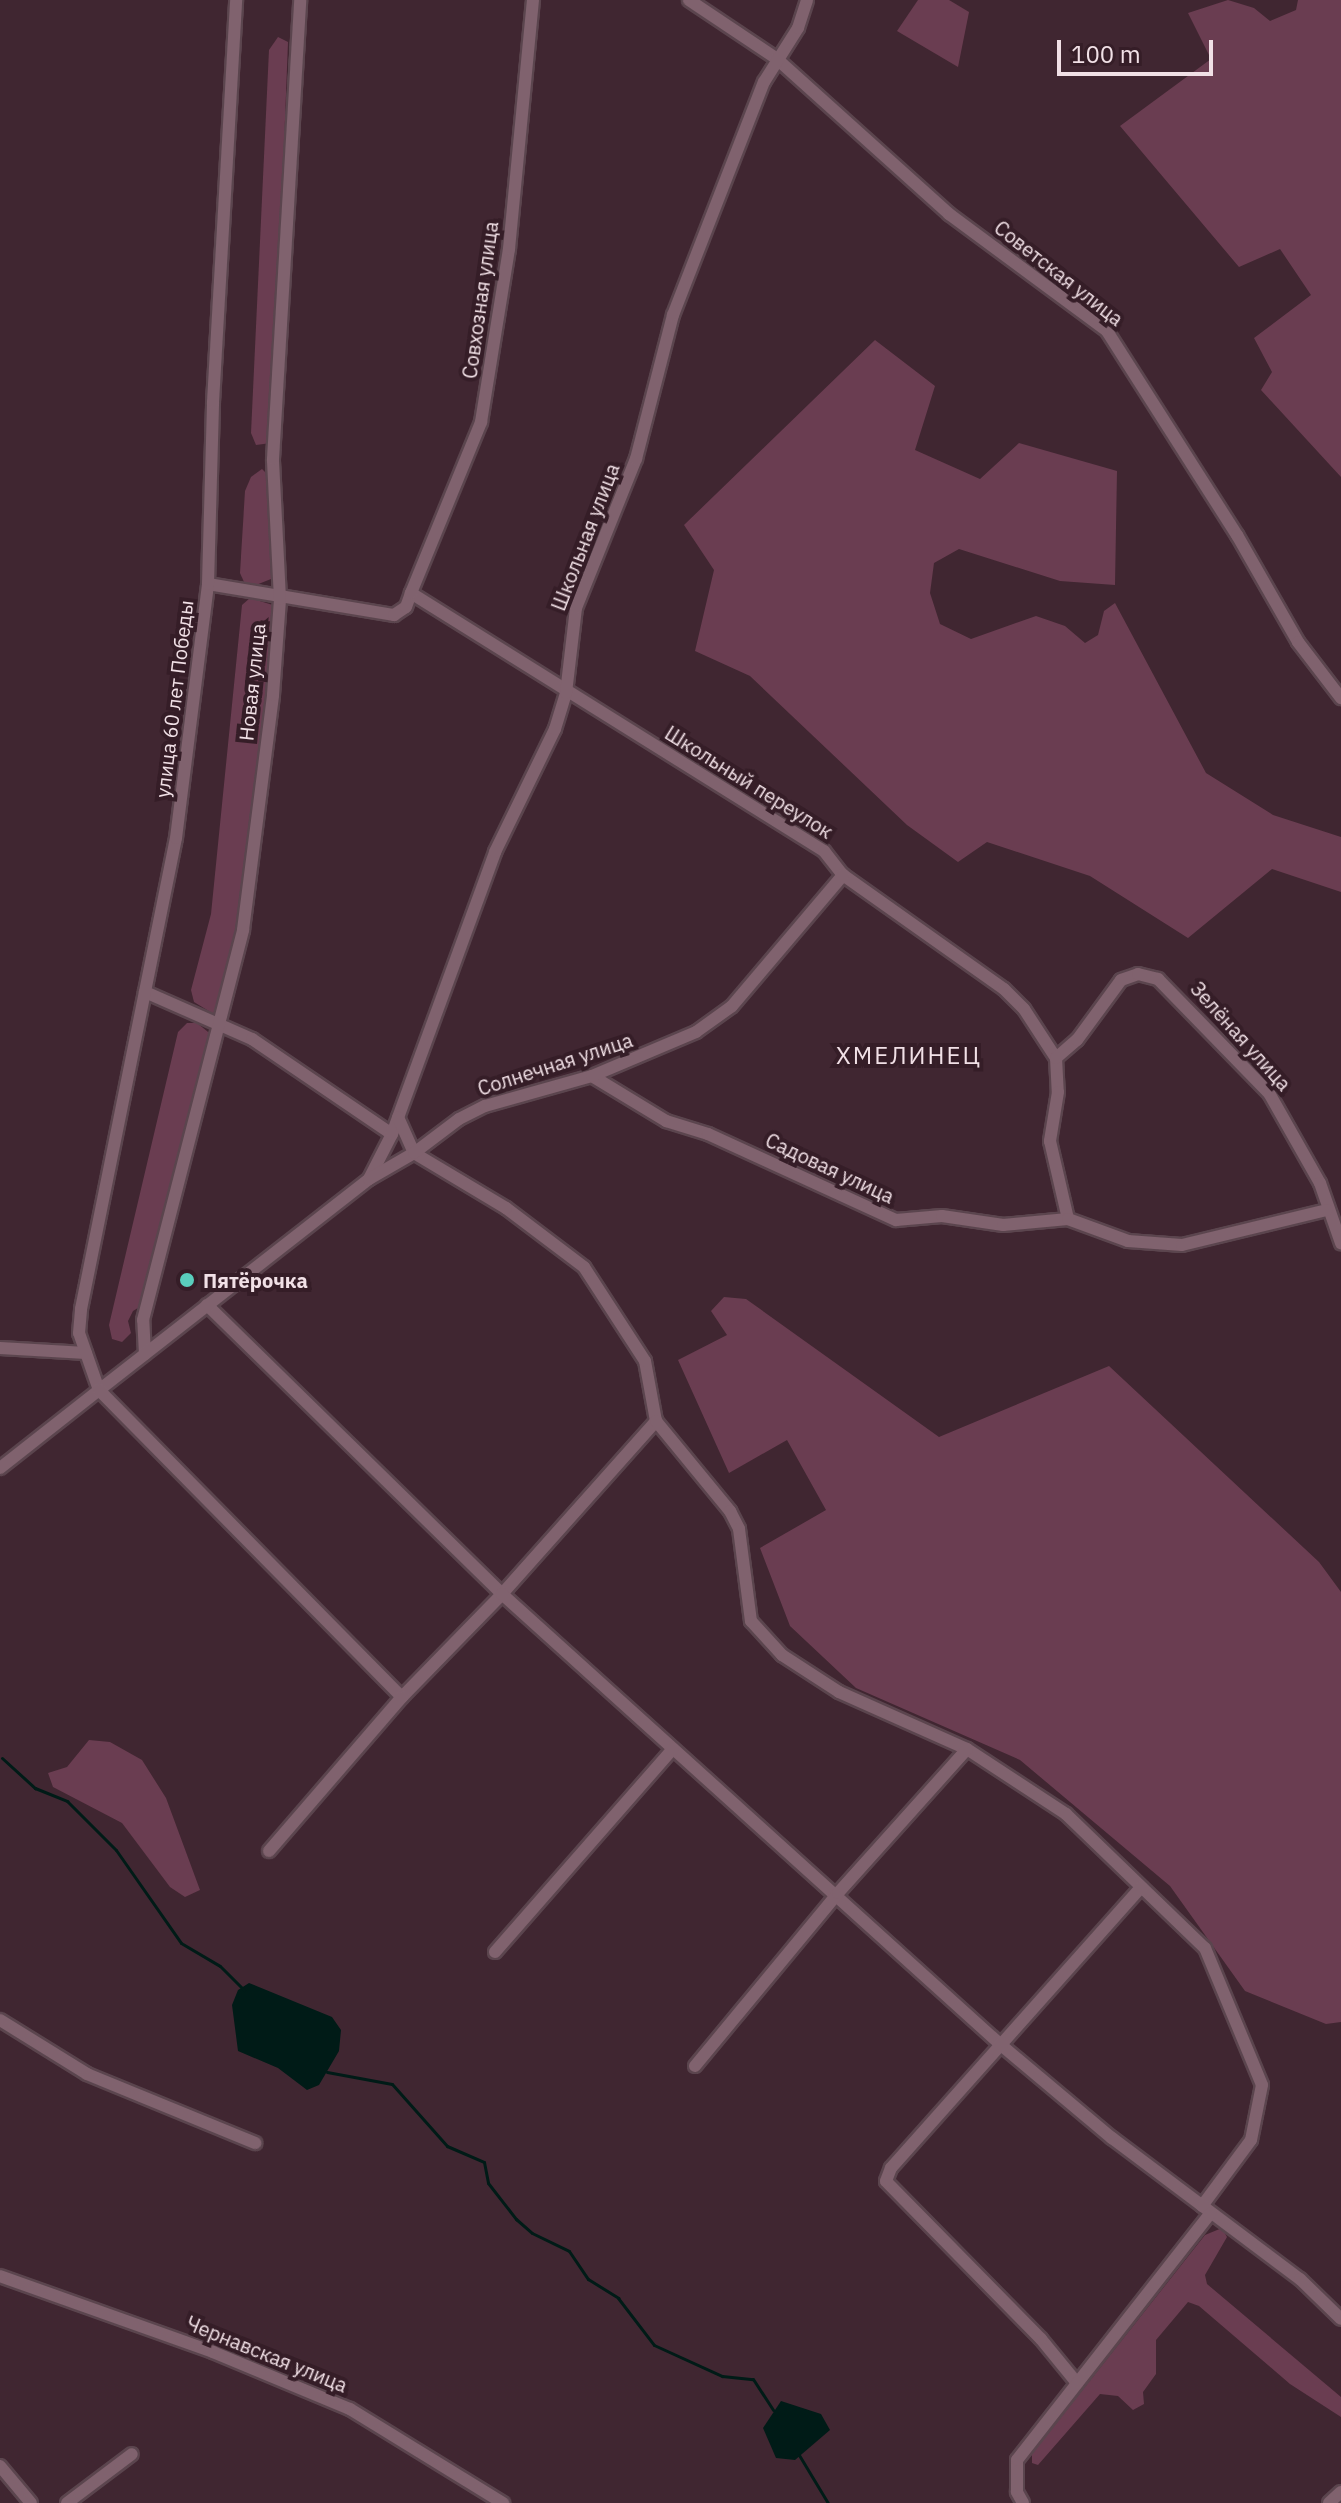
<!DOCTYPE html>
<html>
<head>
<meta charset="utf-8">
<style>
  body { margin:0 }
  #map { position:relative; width:1341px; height:2503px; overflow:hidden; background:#402631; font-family:"IBM Plex Sans",sans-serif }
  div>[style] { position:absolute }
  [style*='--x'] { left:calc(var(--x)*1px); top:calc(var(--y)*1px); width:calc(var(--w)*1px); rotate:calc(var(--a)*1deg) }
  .green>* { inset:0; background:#6a3d51 }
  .water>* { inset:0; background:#001b17 }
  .stream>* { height:3px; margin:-1.5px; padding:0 1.5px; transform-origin:1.5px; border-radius:1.5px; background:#001b17 }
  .roads { filter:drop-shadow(2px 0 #5b454e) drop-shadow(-2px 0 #5b454e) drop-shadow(0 2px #5b454e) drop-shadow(0 -2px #5b454e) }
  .minor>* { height:12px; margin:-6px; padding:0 6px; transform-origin:6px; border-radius:6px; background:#80626e }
  .dots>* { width:22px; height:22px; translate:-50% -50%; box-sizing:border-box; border:4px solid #351d27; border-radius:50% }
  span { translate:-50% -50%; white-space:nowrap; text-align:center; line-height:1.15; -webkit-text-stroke:8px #351d27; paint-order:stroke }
  .street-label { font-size:20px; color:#f1e0e6 }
  .poi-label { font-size:20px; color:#f1e0e6; font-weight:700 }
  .left { translate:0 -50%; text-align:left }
  .quarter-label { font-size:24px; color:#f1e0e6; letter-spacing:2px }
  .scale { position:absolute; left:1057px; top:40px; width:156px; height:36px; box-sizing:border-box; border:4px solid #f1e0e6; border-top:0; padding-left:10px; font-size:24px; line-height:28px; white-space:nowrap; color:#f1e0e6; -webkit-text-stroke:6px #351d27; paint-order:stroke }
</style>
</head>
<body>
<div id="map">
  <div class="green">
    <i style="clip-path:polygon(918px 0,949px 0,969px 12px,958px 67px,897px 31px)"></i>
    <i style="clip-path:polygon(1228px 0,1254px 8px,1270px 21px,1296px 10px,1298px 0,1341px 0,1341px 477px,1261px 390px,1272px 372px,1254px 338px,1311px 295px,1280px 249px,1239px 267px,1120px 126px,1211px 59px,1188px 13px)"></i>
    <i style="clip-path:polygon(278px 37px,288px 42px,273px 429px,271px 443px,256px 445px,251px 433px,269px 50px)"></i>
    <i style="clip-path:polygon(875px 340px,935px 386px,915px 450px,980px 479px,1019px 443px,1117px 471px,1115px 585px,1060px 581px,959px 549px,934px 563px,930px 593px,940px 624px,971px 639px,1036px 616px,1065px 626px,1085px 643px,1098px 635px,1104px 611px,1115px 603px,1206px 773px,1273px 815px,1341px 837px,1341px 892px,1272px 869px,1188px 938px,1090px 876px,987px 842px,958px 862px,907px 825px,750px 676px,695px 651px,714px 570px,684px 525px)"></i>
    <i style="clip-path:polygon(262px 469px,269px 476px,275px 569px,271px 579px,256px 585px,244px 582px,240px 573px,245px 491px,251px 477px)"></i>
    <i style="clip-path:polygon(250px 598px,276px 606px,271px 689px,241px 926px,219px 1013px,212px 1013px,194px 1002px,191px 990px,211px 914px,242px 605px)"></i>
    <i style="clip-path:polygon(187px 1023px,197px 1023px,213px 1036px,146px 1303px,133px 1311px,128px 1321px,131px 1333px,122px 1342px,112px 1339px,109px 1325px,178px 1032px)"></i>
    <i style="clip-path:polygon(724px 1297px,746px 1299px,939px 1437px,1109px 1366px,1319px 1562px,1341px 1592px,1341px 2022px,1326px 2024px,1245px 1991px,1170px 1886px,1020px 1760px,856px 1688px,790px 1626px,760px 1548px,826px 1510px,787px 1440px,729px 1473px,678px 1360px,727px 1335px,711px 1311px)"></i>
    <i style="clip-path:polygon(89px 1740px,110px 1742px,142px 1760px,166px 1798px,200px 1890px,185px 1897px,170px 1887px,122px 1823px,53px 1787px,48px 1773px,67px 1767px)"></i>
    <i style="clip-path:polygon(1222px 2228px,1227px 2237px,1205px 2275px,1207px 2284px,1341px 2397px,1341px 2417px,1290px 2384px,1199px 2306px,1188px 2302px,1156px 2340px,1156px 2374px,1143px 2392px,1144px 2404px,1133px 2410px,1118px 2396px,1100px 2394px,1038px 2465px,1032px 2463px,1032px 2454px,1205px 2235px)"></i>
  </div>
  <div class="water">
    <i style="clip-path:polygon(249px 1983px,332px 2017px,341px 2030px,339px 2051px,319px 2085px,307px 2090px,278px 2068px,238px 2051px,232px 2005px,238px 1990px)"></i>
    <i style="clip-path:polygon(781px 2401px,821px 2414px,830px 2430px,795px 2460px,776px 2458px,763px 2428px)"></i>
  </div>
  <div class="stream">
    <i style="--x:2;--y:1758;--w:45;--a:42.3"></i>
    <i style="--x:35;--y:1788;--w:35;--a:22"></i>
    <i style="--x:67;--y:1801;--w:69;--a:45"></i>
    <i style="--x:116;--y:1850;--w:113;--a:55"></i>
    <i style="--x:181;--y:1943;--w:45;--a:30.5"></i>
    <i style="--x:220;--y:1966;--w:34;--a:45"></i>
    <i style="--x:327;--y:2072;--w:66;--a:10.5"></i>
    <i style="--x:392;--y:2084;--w:83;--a:48.4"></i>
    <i style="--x:447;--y:2146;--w:40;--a:23.4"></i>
    <i style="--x:484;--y:2162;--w:21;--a:79"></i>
    <i style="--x:488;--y:2183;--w:46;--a:52.1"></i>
    <i style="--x:516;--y:2219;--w:21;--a:41"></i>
    <i style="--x:532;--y:2233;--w:41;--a:25.9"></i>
    <i style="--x:569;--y:2251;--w:34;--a:56"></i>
    <i style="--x:588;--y:2279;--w:36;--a:32"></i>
    <i style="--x:618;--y:2298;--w:59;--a:52.5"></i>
    <i style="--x:654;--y:2345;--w:75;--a:24.5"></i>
    <i style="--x:722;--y:2376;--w:31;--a:6"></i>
    <i style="--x:753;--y:2379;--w:37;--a:57"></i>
    <i style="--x:799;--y:2455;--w:56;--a:58.9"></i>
  </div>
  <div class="roads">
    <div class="minor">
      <i style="--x:689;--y:0;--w:106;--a:33.8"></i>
      <i style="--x:777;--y:59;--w:232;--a:42"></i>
      <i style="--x:949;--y:214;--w:197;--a:36.5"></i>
      <i style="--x:1107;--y:331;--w:242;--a:57.5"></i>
      <i style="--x:1237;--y:535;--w:123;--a:60.3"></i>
      <i style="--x:1298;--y:642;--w:71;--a:52.5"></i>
      <i style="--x:208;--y:584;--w:189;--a:9.5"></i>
      <i style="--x:394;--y:615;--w:14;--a:-34"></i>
      <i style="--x:406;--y:607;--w:15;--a:-70"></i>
      <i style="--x:411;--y:593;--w:487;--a:32"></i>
      <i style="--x:824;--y:851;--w:31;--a:52"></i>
      <i style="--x:843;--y:875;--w:197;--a:35.3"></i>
      <i style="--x:1004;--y:989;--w:28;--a:45"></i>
      <i style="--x:1024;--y:1009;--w:59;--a:56.9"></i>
      <i style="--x:1056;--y:1058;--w:34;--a:87"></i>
      <i style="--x:1058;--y:1092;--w:50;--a:99.3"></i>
      <i style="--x:1050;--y:1141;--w:80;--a:77"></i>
      <i style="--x:411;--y:593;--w:185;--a:-67.7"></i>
      <i style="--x:481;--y:422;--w:175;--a:-80.8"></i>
      <i style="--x:509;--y:249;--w:250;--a:-84.5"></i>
      <i style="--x:145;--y:992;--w:117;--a:23.7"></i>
      <i style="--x:252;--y:1039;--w:169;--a:34.2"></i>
      <i style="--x:1056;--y:1058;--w:28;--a:-41"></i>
      <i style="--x:1077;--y:1040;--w:74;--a:-53.7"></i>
      <i style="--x:1121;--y:980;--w:18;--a:-19"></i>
      <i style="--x:1138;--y:974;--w:21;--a:14"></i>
      <i style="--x:1158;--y:979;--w:159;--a:45.8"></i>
      <i style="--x:1269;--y:1093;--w:103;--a:60.5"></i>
      <i style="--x:1320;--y:1183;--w:64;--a:70.7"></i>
      <i style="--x:592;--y:1076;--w:87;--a:31.3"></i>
      <i style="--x:666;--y:1121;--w:44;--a:17.2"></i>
      <i style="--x:708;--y:1134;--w:207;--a:24.6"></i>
      <i style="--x:896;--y:1220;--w:46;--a:-5"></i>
      <i style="--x:942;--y:1216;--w:62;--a:8.4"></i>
      <i style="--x:1003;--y:1225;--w:65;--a:-5.3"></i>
      <i style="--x:1068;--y:1219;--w:64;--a:20.1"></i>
      <i style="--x:1128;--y:1241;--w:54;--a:4.2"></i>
      <i style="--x:1182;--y:1245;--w:149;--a:-13.6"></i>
      <i style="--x:369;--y:1179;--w:51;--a:-62.9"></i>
      <i style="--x:392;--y:1134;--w:300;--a:-69.9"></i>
      <i style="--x:495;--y:852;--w:137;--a:-64"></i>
      <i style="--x:555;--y:729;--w:38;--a:-73"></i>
      <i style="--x:566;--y:693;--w:86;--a:-83.3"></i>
      <i style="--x:576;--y:608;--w:161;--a:-68.1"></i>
      <i style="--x:636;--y:459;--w:149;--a:-75.6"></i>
      <i style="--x:673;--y:315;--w:250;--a:-68.7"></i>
      <i style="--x:764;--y:82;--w:64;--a:-57.8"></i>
      <i style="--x:798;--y:28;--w:29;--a:-72"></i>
      <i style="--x:207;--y:1305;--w:413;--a:44.4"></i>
      <i style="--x:502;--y:1594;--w:232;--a:-48.3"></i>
      <i style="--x:656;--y:1421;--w:61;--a:-100.4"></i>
      <i style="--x:645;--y:1361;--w:112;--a:-123"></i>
      <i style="--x:584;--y:1267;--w:98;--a:-142.9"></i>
      <i style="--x:506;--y:1208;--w:107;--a:-149.1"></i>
      <i style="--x:414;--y:1153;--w:39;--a:-114"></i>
      <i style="--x:0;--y:1348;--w:86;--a:3.3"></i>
      <i style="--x:145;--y:1354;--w:34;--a:-93"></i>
      <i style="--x:143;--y:1320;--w:403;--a:-75.6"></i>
      <i style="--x:243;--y:930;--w:237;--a:-82.7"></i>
      <i style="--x:273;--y:695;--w:96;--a:-85.8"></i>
      <i style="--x:280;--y:599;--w:140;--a:-92.9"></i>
      <i style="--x:273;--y:459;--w:460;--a:-86.6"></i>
      <i style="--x:99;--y:1390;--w:60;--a:-109.3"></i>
      <i style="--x:79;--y:1333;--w:24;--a:-85"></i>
      <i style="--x:81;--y:1309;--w:480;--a:-78.6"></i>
      <i style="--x:176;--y:838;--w:256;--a:-82.8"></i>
      <i style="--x:208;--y:584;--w:182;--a:-88.4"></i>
      <i style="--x:213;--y:402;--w:403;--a:-86.7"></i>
      <i style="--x:99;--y:1390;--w:343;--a:-38"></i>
      <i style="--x:369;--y:1179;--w:52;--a:-30"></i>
      <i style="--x:414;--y:1153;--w:56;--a:-37.1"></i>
      <i style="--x:459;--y:1119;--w:29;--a:-27"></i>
      <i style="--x:485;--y:1106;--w:111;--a:-15.7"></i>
      <i style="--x:592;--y:1076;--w:113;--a:-22.9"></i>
      <i style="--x:696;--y:1032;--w:44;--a:-35.8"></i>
      <i style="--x:732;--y:1006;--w:172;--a:-49.7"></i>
      <i style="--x:656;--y:1421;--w:117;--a:50.6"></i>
      <i style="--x:730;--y:1511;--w:20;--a:63"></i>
      <i style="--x:739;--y:1529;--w:93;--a:82.6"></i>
      <i style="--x:751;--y:1621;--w:46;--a:47.6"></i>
      <i style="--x:782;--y:1655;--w:68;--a:33"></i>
      <i style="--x:839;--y:1692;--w:140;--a:24"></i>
      <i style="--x:967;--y:1749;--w:118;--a:33.3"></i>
      <i style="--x:1066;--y:1814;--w:193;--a:44"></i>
      <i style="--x:1205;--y:1948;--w:148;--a:67.4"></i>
      <i style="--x:1262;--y:2085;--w:56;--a:101.3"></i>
      <i style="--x:1251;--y:2140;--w:82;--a:126.6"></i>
      <i style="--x:0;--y:1468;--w:126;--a:-38.2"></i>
      <i style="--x:99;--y:1390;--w:431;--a:45.4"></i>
      <i style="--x:402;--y:1697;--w:144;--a:-45.8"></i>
      <i style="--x:502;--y:1594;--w:673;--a:42.11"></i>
      <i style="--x:1001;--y:2045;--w:145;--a:40"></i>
      <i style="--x:1112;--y:2138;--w:235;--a:36.9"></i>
      <i style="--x:1300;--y:2279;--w:57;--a:44.3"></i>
      <i style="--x:269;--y:1851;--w:203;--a:-49.2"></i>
      <i style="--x:495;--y:1952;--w:270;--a:-48.8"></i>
      <i style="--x:0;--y:2020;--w:102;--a:31.8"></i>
      <i style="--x:87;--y:2074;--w:182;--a:22.3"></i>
      <i style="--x:695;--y:2066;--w:224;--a:-50.4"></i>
      <i style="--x:838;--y:1893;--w:193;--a:-48.1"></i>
      <i style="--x:0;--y:2276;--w:226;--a:19.6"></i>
      <i style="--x:213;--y:2352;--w:148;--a:22.6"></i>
      <i style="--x:350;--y:2409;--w:180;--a:31.6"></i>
      <i style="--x:1077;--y:2383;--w:57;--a:-129.3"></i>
      <i style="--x:1041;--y:2339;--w:221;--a:-134.5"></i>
      <i style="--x:886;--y:2181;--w:14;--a:-69"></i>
      <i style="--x:891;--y:2168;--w:376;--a:-48.3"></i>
      <i style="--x:0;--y:2466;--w:48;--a:50"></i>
      <i style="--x:67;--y:2503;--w:81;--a:-37"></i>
      <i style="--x:1023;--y:2503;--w:13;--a:-119"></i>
      <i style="--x:1017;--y:2492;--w:32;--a:-90"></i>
      <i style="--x:1017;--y:2460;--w:314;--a:-51.9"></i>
      <i style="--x:1329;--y:2503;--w:16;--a:-43"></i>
    </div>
  </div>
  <div class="dots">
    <i style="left:187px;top:1280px;background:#5acebd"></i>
  </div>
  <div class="street-label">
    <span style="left:1059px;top:273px;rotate:38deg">Советская улица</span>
    <span style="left:480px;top:300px;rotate:-82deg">Совхозная улица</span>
    <span style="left:585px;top:537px;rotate:-69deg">Школьная улица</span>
    <span style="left:252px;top:682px;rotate:-84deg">Новая улица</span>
    <span style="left:174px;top:699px;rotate:-83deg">улица 60 лет Победы</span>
    <span style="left:749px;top:782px;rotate:32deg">Школьный переулок</span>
    <span style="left:1241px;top:1036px;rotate:48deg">Зелёная улица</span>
    <span style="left:555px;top:1064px;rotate:-18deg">Солнечная улица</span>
    <span style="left:830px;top:1168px;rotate:25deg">Садовая улица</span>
    <span style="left:267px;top:2354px;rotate:22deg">Чернавская улица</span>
  </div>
  <div class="poi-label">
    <span class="left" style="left:203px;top:1280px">Пятёрочка</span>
  </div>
  <div class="quarter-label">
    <span style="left:909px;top:1056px">ХМЕЛИНЕЦ</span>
  </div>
  <div class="scale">100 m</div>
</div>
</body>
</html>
